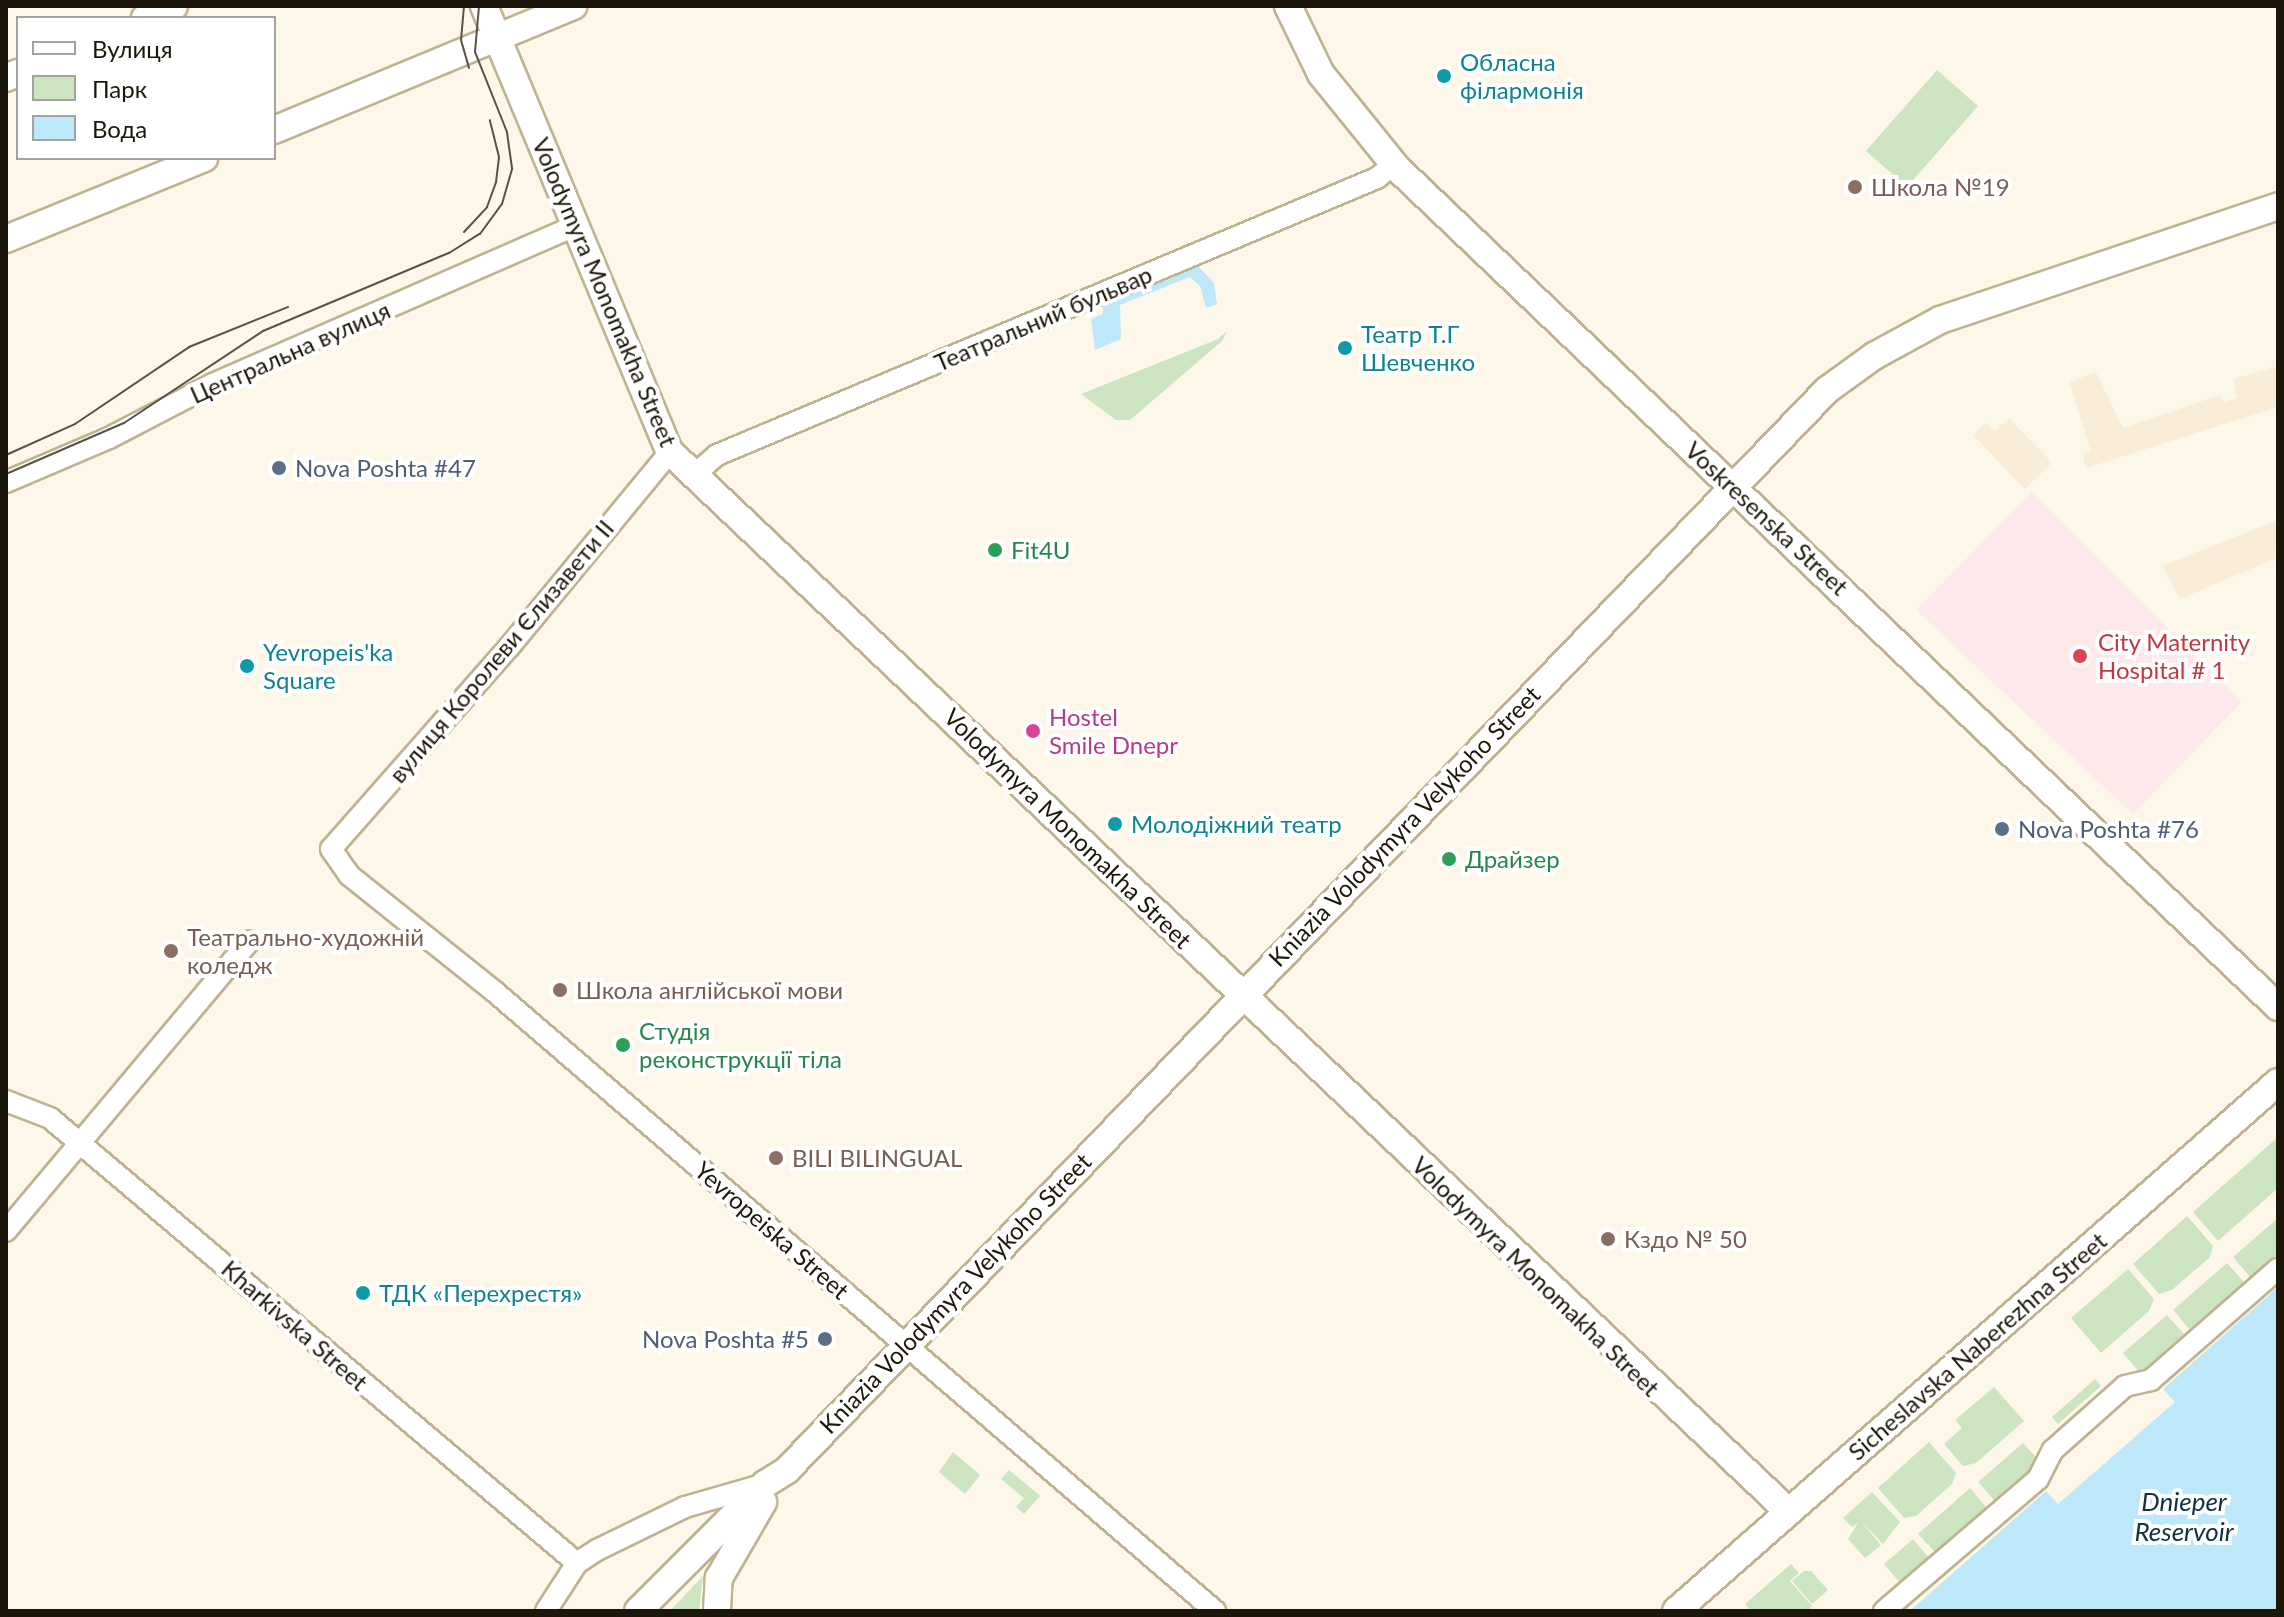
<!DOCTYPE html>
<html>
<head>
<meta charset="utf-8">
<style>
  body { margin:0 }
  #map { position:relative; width:2284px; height:1617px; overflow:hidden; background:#fdf7e9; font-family:Lato,sans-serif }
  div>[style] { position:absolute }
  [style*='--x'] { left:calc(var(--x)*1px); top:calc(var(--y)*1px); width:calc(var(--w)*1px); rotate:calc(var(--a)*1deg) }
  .industrial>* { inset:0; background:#f9ecd8 }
  .medical>* { inset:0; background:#fde8ea }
  .green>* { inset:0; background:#cce4c1 }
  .water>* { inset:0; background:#bce8fa }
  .roads { filter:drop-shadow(2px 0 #bfb290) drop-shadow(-2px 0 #bfb290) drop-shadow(0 2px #bfb290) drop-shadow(0 -2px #bfb290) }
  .minor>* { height:20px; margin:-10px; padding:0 10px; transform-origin:10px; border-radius:10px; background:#fff }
  .major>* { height:26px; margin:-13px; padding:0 13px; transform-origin:13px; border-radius:13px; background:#fff }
  .tram>* { height:2px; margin:-1px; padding:0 1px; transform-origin:1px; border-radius:1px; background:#585346 }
  .dots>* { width:22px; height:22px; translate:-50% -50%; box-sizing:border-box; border:4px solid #fff; border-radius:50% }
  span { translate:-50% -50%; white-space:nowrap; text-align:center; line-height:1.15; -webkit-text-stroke:8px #fff; paint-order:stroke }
  .culture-label { font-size:24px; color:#0d838f }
  .left { translate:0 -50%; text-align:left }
  .education-label { font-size:24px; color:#785e54 }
  .street-label { font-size:24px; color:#1c170a }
  .service-label { font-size:24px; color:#4e5e75 }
  .right { translate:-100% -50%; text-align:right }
  .leisure-label { font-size:24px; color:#27864d }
  .health-label { font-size:24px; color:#be3a42 }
  .hotel-label { font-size:24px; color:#b23c85 }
  .water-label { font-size:26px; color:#0e333f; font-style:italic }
  .frame { position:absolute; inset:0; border:8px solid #1c170a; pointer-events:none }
  .legend { position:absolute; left:16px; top:16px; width:260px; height:144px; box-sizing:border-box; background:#fff; border:2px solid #a4a29d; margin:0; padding:10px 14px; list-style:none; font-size:24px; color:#1c170a }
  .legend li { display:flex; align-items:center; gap:16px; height:40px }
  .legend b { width:40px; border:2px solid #a4a29d }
</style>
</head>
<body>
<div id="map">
  <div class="industrial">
    <i style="clip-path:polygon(2278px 366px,2278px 407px,2086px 468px,2083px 454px,2091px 451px,2069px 382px,2096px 372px,2123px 428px,2220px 395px,2224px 402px,2237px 398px,2233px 379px)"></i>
    <i style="clip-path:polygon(2009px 418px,2052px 463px,2025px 489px,1973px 435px,1986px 422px,1995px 431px)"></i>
    <i style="clip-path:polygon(2278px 520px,2274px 559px,2180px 599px,2162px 566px)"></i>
  </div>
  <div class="medical">
    <i style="clip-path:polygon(2032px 492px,2242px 702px,2133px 814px,1916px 610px)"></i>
  </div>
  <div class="green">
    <i style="clip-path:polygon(1937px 70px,1978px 106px,1907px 187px,1866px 151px)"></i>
    <i style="clip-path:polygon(1227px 331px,1222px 341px,1130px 420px,1116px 420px,1081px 394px,1218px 339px)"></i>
    <i style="clip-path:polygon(2278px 1137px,2278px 1188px,2218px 1241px,2193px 1212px)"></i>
    <i style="clip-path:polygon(2187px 1216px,2213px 1246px,2210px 1257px,2172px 1290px,2159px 1294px,2133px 1264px)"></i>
    <i style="clip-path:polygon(2278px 1218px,2278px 1253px,2250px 1277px,2233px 1257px)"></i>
    <i style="clip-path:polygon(2227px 1263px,2244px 1282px,2190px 1330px,2173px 1310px)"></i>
    <i style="clip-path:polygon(2128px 1269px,2154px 1299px,2149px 1311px,2101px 1353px,2071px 1318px)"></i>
    <i style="clip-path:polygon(2167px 1315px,2184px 1334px,2140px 1373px,2123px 1353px)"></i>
    <i style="clip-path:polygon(2095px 1379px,2101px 1386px,2058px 1424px,2052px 1417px)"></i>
    <i style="clip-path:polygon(1994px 1387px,2024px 1421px,1976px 1463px,1963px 1466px,1944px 1444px,1962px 1428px,1955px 1420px)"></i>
    <i style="clip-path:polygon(1929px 1442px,1956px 1473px,1952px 1484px,1916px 1516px,1904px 1518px,1878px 1488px)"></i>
    <i style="clip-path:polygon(2023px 1443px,2040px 1462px,1995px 1501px,1978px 1482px)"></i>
    <i style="clip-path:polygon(953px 1452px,980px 1475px,965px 1494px,939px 1472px)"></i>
    <i style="clip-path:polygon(1009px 1470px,1040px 1496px,1024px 1514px,1016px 1507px,1024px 1498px,1001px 1479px)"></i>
    <i style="clip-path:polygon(1970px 1488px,1987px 1508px,1936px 1553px,1918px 1534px)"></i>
    <i style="clip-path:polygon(1872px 1492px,1900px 1522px,1883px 1544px,1860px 1520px,1881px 1545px,1865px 1558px,1848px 1539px,1858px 1523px,1852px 1527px,1843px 1518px)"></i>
    <i style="clip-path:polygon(1913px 1539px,1930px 1559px,1901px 1584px,1884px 1564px)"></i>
    <i style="clip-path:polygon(1791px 1564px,1799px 1573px,1790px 1581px,1812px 1606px,1807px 1611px,1751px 1611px,1745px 1604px)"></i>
    <i style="clip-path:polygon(1804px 1571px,1811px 1571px,1828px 1590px,1812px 1604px,1792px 1581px)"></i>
    <i style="clip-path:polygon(703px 1576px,699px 1611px,670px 1611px)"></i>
  </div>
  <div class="water">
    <i style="clip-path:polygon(1196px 264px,1214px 283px,1217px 304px,1206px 308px,1200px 286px,1190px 277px,1120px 305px,1121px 339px,1095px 350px,1091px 319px,1103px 314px,1103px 299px)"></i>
    <i style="clip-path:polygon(2278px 1287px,2278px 1611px,1910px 1611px,2046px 1491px,2058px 1504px,2175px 1402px,2163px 1389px)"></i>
  </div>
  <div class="roads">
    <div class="minor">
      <i style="--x:670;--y:452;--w:253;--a:129.5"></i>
      <i style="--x:509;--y:647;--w:269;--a:131.4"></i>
      <i style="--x:331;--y:849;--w:32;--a:55"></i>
      <i style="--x:349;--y:875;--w:187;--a:38.7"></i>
      <i style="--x:495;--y:992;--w:950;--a:40.69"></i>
      <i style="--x:694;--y:475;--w:30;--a:-41"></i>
      <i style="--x:717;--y:455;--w:716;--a:-22.77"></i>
      <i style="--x:1377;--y:178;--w:22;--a:-39"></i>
      <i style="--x:6;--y:482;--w:112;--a:-23.1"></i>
      <i style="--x:109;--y:438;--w:117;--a:-27.4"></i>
      <i style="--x:213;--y:384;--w:397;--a:-23.6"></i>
      <i style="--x:6;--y:1101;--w:47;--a:21.1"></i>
      <i style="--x:50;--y:1118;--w:690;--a:40.18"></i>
      <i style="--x:6;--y:1231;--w:378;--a:-50"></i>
      <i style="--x:546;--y:1611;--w:57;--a:-57.1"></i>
      <i style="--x:577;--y:1563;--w:24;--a:-33"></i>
      <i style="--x:597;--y:1550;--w:98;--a:-26"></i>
      <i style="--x:685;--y:1507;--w:83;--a:-16"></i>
      <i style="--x:1884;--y:1611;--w:203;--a:-40.6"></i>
      <i style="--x:2038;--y:1479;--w:33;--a:-63"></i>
      <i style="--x:2053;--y:1450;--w:96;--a:-41.6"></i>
      <i style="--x:2125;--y:1386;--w:27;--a:-13"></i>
      <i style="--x:2151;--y:1380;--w:169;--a:-41.2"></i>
    </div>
    <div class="major">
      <i style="--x:484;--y:6;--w:483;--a:67.4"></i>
      <i style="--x:670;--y:452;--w:1541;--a:43.45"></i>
      <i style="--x:1288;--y:6;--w:76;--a:64.1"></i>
      <i style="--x:1321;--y:74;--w:122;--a:51"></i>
      <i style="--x:1398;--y:169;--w:1215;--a:43.6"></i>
      <i style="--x:145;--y:18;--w:31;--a:-22"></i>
      <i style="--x:6;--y:78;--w:13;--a:-23"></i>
      <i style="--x:274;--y:130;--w:324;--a:-22.5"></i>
      <i style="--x:6;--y:239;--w:214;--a:-22.2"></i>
      <i style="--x:638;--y:1611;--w:180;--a:-45"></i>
      <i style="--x:765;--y:1484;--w:26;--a:-32"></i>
      <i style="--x:787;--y:1470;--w:1499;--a:-46.08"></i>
      <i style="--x:1827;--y:390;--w:58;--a:-35.9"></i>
      <i style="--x:1874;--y:356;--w:75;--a:-28.6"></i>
      <i style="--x:1940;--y:320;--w:357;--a:-18.6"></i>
      <i style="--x:717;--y:1611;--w:33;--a:-87"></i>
      <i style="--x:719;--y:1578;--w:88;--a:-59.9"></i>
      <i style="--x:1676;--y:1611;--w:801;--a:-41.31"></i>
    </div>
  </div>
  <div class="tram">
    <i style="--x:464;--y:6;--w:34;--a:95"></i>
    <i style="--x:461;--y:40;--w:29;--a:74"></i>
    <i style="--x:464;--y:232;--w:34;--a:-47"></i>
    <i style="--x:487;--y:207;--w:27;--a:-70"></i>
    <i style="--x:496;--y:182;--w:25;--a:-83"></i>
    <i style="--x:499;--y:157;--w:38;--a:-104"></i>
    <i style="--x:6;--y:455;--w:76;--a:-24.2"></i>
    <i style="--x:75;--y:424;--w:138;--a:-34"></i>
    <i style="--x:189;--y:347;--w:107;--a:-22"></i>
    <i style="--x:6;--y:474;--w:129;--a:-23.4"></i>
    <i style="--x:124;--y:423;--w:167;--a:-33.5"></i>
    <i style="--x:263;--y:331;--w:202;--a:-22.8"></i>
    <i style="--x:449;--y:253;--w:36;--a:-32"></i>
    <i style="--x:480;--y:234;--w:37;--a:-54"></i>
    <i style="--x:502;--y:204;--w:37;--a:-74"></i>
    <i style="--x:512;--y:168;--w:36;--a:-98"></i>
    <i style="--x:507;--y:132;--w:86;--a:-111.8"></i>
    <i style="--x:475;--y:52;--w:46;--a:-85"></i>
  </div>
  <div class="dots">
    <i style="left:1444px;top:76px;background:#0f9aa8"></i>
    <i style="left:1855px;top:187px;background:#8d6e63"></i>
    <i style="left:1345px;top:348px;background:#0f9aa8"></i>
    <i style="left:279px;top:468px;background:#5c6f8a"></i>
    <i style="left:995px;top:550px;background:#2e9e5b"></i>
    <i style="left:2080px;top:656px;background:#e0444e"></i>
    <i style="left:247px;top:666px;background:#0f9aa8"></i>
    <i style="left:1033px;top:731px;background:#d1479c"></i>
    <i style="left:1115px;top:824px;background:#0f9aa8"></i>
    <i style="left:2002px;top:829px;background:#5c6f8a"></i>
    <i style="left:1449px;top:859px;background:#2e9e5b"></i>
    <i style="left:171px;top:951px;background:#8d6e63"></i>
    <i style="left:560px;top:990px;background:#8d6e63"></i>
    <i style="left:623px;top:1045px;background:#2e9e5b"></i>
    <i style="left:776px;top:1158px;background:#8d6e63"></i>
    <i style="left:1608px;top:1239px;background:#8d6e63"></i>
    <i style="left:363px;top:1293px;background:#0f9aa8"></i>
    <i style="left:825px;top:1339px;background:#5c6f8a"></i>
  </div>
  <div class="culture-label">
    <span class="left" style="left:1460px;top:76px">Обласна<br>філармонія</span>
    <span class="left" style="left:1361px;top:348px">Театр Т.Г<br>Шевченко</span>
    <span class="left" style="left:263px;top:666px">Yevropeis'ka<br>Square</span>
    <span class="left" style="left:1131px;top:824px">Молодіжний театр</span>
    <span class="left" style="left:379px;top:1293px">ТДК «Перехрестя»</span>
  </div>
  <div class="education-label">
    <span class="left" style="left:1871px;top:187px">Школа №19</span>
    <span class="left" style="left:187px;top:951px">Театрально-художній<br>коледж</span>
    <span class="left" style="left:576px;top:990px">Школа англійської мови</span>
    <span class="left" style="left:792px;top:1158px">BILI BILINGUAL</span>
    <span class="left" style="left:1624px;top:1239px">Кздо № 50</span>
  </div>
  <div class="street-label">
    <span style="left:605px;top:292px;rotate:67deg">Volodymyra Monomakha Street</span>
    <span style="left:1043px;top:318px;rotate:-23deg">Театральний бульвар</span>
    <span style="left:290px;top:352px;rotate:-24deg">Центральна вулиця</span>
    <span style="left:1767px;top:518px;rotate:43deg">Voskresenska Street</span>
    <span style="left:501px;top:651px;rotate:-50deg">вулиця Королеви Єлизавети ІІ</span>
    <span style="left:1404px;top:826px;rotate:-46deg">Kniazia Volodymyra Velykoho Street</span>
    <span style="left:1068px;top:828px;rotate:44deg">Volodymyra Monomakha Street</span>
    <span style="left:772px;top:1230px;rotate:41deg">Yevropeiska Street</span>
    <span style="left:1536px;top:1276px;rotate:44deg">Volodymyra Monomakha Street</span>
    <span style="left:955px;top:1293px;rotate:-46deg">Kniazia Volodymyra Velykoho Street</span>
    <span style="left:295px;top:1325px;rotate:41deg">Kharkivska Street</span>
    <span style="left:1977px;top:1346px;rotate:-41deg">Sicheslavska Naberezhna Street</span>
  </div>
  <div class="service-label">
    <span class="left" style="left:295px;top:468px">Nova Poshta #47</span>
    <span class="left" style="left:2018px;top:829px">Nova Poshta #76</span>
    <span class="right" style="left:809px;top:1339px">Nova Poshta #5</span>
  </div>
  <div class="leisure-label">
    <span class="left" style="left:1011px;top:550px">Fit4U</span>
    <span class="left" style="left:1465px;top:859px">Драйзер</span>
    <span class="left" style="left:639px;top:1045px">Студія<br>реконструкції тіла</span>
  </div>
  <div class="health-label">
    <span class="left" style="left:2098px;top:656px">City Maternity<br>Hospital # 1</span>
  </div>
  <div class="hotel-label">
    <span class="left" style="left:1049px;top:731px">Hostel<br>Smile Dnepr</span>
  </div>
  <div class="water-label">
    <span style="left:2184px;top:1517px">Dnieper<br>Reservoir</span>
  </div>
  <div class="frame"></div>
  <ul class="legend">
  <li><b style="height:10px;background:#fff"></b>Вулиця</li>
  <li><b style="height:22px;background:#cce4c1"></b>Парк</li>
  <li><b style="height:22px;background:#bce8fa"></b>Вода</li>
  </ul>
</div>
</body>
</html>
